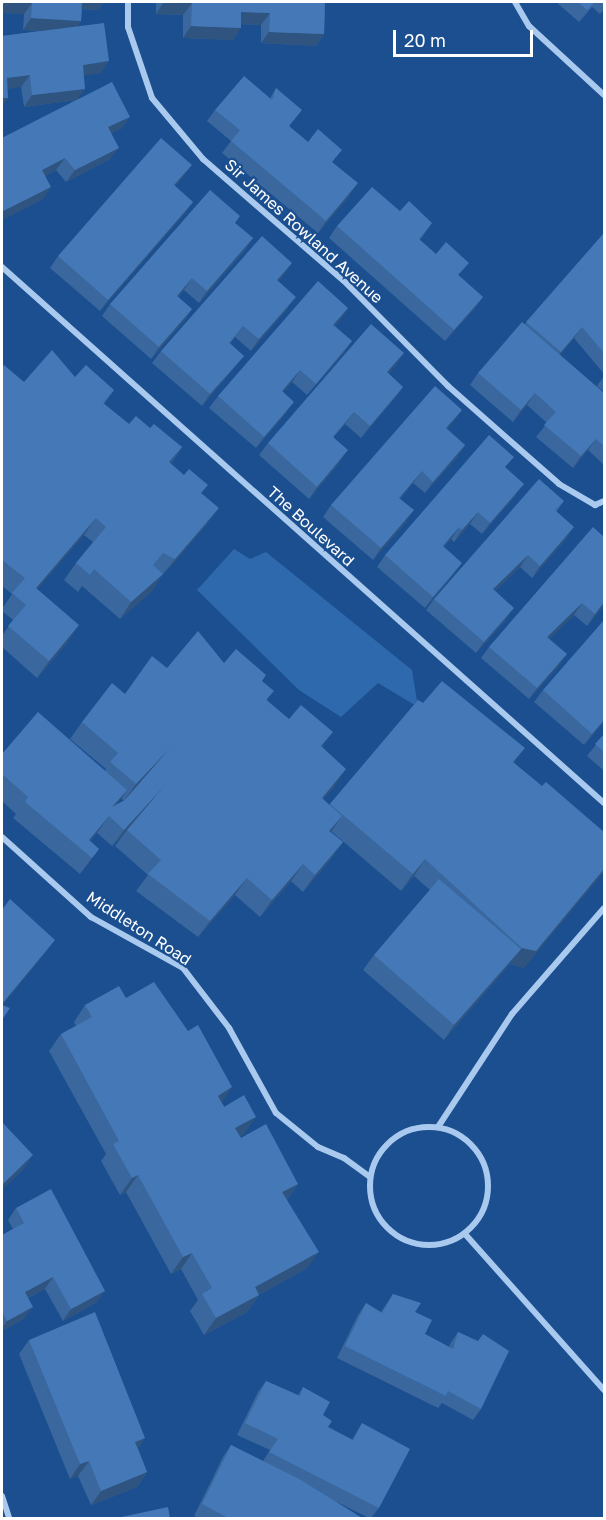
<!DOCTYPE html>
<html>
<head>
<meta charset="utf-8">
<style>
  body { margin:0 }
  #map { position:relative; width:606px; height:1520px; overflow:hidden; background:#1b4f8f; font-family:"Golos Text",sans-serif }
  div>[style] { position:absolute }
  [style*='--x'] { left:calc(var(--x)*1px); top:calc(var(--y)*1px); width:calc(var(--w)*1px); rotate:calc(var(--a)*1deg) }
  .green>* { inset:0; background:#2e69ad }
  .minor>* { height:6px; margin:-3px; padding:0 3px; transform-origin:3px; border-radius:3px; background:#a9c9ee }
  .minor>.ring { margin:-3px; padding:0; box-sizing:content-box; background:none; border:6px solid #a9c9ee; border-radius:50% }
  .wall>* { inset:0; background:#3a679d }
  .shaded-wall>* { inset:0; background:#305480 }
  .building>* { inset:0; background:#4478b7 }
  span { translate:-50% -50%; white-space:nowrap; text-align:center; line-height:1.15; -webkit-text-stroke:4.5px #1b4f8f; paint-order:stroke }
  .street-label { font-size:16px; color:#fff }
  .frame { position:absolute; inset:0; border:3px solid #fff; pointer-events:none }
  .scale { position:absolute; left:393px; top:30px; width:140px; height:27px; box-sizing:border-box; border:3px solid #fff; border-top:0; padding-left:8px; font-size:18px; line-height:21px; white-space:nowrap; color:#fff; -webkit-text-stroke:4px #1b4f8f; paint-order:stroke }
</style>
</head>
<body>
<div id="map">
  <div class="green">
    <i style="clip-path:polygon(234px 549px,250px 559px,266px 552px,412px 670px,418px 707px,378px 683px,341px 717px,299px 690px,197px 590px)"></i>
  </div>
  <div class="minor">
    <i style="--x:128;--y:2;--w:25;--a:90"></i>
    <i style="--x:128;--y:27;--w:75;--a:71.3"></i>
    <i style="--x:152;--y:98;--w:80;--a:50.1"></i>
    <i style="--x:203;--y:159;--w:186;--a:40.9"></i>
    <i style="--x:344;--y:281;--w:148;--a:45.3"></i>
    <i style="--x:448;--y:386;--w:148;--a:41.4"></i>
    <i style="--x:559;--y:484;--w:42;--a:30.3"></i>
    <i style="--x:595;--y:505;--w:10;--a:-24"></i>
    <i style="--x:515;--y:2;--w:28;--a:60"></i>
    <i style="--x:529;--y:26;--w:102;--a:42.6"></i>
    <i style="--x:2;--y:267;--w:806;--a:41.68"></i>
    <i style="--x:2;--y:837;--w:120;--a:42"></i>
    <i style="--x:91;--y:917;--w:105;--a:29"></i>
    <i style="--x:183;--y:968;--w:76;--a:52.5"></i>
    <i style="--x:229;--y:1028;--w:97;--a:61.1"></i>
    <i style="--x:276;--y:1113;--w:54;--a:39"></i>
    <i style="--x:318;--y:1147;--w:28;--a:23"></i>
    <i style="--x:344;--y:1158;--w:32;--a:36"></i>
    <i class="ring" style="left:370px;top:1127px;width:112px;height:112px"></i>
    <i style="--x:438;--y:1127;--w:135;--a:-56.8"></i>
    <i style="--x:512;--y:1014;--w:140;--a:-49"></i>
    <i style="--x:465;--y:1234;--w:209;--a:48.3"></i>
    <i style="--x:2;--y:1496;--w:23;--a:72"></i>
  </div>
  <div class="wall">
    <i style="clip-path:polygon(2px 2px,104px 2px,98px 10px,82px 9px,81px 21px,77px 27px,101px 73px,84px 75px,78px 99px,122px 128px,111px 133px,110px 159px,66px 182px,56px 170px,45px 176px,43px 199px,2px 220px,2px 138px,76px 100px,24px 107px,21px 87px,2px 36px,40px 31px,23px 30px,24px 14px,2px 13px)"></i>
    <i style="clip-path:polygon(156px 2px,325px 2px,324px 34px,316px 46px,261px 43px,261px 25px,241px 24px,233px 40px,183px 38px,183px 15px,156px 14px)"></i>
    <i style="clip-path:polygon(556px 2px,604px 2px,604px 10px,600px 14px,592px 7px,579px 22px)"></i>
    <i style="clip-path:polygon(276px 88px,290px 127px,333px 163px,350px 195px,318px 233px,222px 153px,231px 141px,207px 121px,215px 110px,270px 98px)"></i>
    <i style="clip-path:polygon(184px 176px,175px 186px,193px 202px,185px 213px,100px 311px,50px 268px,58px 256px)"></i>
    <i style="clip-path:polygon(400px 211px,432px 223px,420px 240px,483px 297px,475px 308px,445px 341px,329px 238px,337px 226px)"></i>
    <i style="clip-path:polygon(235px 223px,253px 238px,245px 250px,199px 303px,184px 290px,178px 297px,192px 309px,184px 321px,151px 359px,102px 316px,110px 304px)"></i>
    <i style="clip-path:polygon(604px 233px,604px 374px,574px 338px,560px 355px,604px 393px,604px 465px,588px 450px,573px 468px,536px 437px,547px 423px,527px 405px,513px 422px,470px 385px,478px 373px,525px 324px)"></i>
    <i style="clip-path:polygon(292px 263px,278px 281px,288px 308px,251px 351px,235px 337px,230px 343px,244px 356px,235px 367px,202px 406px,152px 363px,161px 351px)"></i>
    <i style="clip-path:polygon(348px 308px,335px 326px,352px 341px,344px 353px,307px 395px,292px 382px,283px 392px,286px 413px,256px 448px,209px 408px,218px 396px)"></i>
    <i style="clip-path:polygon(396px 365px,388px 374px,403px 387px,395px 398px,361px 438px,345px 424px,334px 437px,340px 462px,309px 499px,259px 455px,268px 443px)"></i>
    <i style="clip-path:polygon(2px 368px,24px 382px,75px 377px,114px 390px,104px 404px,129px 424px,150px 428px,182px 447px,171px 464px,202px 494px,207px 524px,162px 575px,152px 591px,120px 619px,82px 586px,78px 592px,64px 580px,76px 563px,93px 542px,84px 535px,37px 589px,68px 642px,37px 678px,2px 647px,2px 636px,13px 620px,2px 611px,2px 609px,12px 594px,2px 586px)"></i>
    <i style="clip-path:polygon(604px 376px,604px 392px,597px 386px)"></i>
    <i style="clip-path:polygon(462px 410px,447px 429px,465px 445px,457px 457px,425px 493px,413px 483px,400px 499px,406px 522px,373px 560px,323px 517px,331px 505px)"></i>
    <i style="clip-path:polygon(506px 468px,516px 495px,482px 534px,470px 524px,454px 542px,451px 539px,444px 547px,454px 574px,425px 608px,377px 567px,385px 555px)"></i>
    <i style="clip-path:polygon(564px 501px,557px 511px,566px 539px,532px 578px,520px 567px,495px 591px,506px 620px,476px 653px,426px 610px,434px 599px)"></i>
    <i style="clip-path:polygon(604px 537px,604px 605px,587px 626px,574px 615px,549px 639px,559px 666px,529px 699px,481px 658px,489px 647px)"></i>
    <i style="clip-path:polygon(evenodd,224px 663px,262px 681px,268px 701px,322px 748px,335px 786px,323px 799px,329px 805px,418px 700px,514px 763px,524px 968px,510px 964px,444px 1040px,363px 970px,374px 955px,430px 890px,414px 876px,401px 891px,331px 831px,331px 832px,343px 842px,331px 859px,303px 892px,291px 881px,260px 917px,235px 895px,198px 937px,136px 891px,148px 875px,115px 846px,124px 834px,112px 846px,97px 833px,90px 841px,99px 849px,80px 874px,13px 818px,16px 814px,2px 801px,2px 754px,105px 771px,106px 769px,70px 739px,82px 722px,167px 668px,224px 663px,121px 798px,124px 801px,117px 804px,121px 798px)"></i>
    <i style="clip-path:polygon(543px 690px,604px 722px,584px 745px,534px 702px)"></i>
    <i style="clip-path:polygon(604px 734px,604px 769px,603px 770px,587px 756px)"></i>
    <i style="clip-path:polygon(126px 998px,222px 1103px,244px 1134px,240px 1136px,241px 1138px,298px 1184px,287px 1200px,307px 1268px,259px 1295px,247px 1312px,204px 1335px,190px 1311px,198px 1300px,181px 1269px,171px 1274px,126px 1192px,120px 1195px,101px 1161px,106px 1154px,49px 1051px,61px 1034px,76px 1026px,74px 1022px,85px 1005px)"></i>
    <i style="clip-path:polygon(16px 1208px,97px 1302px,63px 1321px,45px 1289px,28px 1298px,24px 1319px,2px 1331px,2px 1235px,13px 1229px,8px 1220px)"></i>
    <i style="clip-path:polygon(393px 1294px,415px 1312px,425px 1334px,449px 1347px,450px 1344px,458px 1332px,481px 1409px,473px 1420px,442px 1403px,438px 1408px,337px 1358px,358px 1315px,366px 1303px,381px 1312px)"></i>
    <i style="clip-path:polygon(29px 1340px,145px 1438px,138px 1448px,147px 1472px,137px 1487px,91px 1505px,78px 1476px,70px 1479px,19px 1354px)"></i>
    <i style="clip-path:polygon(266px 1381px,298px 1395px,303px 1387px,323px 1415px,328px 1427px,352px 1440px,362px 1423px,379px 1508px,371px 1518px,369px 1518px,335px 1501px,362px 1518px,199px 1518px,194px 1516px,223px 1457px,231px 1445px,263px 1461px,270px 1450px,237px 1435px,258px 1392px)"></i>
  </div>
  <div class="shaded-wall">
    <i style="clip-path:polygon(4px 2px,32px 3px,24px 14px,2px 13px,2px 6px)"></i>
    <i style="clip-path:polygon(79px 2px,104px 2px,98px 10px,74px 8px)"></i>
    <i style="clip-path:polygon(164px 2px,192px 3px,183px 15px,156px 14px)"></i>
    <i style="clip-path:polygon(241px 12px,270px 13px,261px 25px,233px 24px)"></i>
    <i style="clip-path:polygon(31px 18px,81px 21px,73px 33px,23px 30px)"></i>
    <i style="clip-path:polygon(191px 26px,241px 28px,233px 40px,183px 38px)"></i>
    <i style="clip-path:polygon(269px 32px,324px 34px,316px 46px,261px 43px)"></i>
    <i style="clip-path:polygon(109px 61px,101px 73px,75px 77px,83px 65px)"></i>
    <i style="clip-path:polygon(30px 75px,21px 87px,2px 90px,7px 78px)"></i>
    <i style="clip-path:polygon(85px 89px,77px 100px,24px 107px,32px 95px)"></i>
    <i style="clip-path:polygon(2px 98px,8px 98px,2px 107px)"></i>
    <i style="clip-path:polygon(130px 117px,122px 128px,100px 139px,108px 127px)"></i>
    <i style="clip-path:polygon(119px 148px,110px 159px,66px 182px,75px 170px)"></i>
    <i style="clip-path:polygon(65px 158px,56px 170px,34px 182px,42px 170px)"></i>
    <i style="clip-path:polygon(192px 165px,184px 176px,166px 197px,174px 185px)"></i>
    <i style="clip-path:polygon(358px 183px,350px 195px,318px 233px,326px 221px)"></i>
    <i style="clip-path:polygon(51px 187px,43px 199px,2px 220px,2px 214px,3px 211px)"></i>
    <i style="clip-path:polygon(193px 202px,185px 213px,100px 311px,108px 300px)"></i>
    <i style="clip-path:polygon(253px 238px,245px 250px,199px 303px,207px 291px)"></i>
    <i style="clip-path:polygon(292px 263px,284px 275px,269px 292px,277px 280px)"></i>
    <i style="clip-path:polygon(192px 278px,184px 290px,169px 307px,177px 296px)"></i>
    <i style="clip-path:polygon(296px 297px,288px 308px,251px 351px,259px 339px)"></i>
    <i style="clip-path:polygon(483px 297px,475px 308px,445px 341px,454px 330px)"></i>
    <i style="clip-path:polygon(348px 308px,340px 320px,325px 336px,333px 325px)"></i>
    <i style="clip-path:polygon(192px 309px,184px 321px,151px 359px,159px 347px)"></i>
    <i style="clip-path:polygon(582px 327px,574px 338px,553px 364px,561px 352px)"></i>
    <i style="clip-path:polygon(352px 341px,344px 353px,307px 395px,316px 384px)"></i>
    <i style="clip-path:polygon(404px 353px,396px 365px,378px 384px,387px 372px)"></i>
    <i style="clip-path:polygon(244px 356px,235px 367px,202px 406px,210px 394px)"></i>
    <i style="clip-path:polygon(300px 370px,292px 382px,274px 403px,282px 391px)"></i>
    <i style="clip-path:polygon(403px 387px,395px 398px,361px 438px,370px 426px)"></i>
    <i style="clip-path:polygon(535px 393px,527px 405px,513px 422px,521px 410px)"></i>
    <i style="clip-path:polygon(294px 402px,286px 413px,256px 448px,264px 437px)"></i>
    <i style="clip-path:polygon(462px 410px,454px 421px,438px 440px,446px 428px)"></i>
    <i style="clip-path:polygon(354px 412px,345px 424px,325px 448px,333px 437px)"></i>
    <i style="clip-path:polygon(596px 439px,588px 450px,573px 468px,581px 456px)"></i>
    <i style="clip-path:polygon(465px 445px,457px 457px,425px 493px,433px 482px)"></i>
    <i style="clip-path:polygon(182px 447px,170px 464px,169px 462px)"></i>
    <i style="clip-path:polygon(348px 450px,340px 462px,309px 499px,317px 487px)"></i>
    <i style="clip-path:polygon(422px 471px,413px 483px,391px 509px,399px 498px)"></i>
    <i style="clip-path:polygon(524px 484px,516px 495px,482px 534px,490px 523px)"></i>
    <i style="clip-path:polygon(219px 508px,207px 524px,163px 576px,175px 559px)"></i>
    <i style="clip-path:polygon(414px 510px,406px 522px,373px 560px,381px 548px)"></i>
    <i style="clip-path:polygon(478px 512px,470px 524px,454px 542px,462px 530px)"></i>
    <i style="clip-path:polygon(96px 518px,84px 535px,24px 605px,36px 588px)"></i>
    <i style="clip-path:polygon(459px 527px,451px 539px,435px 557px,443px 546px)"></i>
    <i style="clip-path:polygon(574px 527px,566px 539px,532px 578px,540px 566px)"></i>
    <i style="clip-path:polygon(528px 555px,520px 567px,485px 601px,493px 589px)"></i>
    <i style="clip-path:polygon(462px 563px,454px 574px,425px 608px,433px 597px)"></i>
    <i style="clip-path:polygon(163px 574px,152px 591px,120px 619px,131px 602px)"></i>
    <i style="clip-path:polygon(604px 602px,604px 605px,587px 626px,595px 614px)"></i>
    <i style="clip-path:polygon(582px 603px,574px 615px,539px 649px,547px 637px)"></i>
    <i style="clip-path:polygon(514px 608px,506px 620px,476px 653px,484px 642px)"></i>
    <i style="clip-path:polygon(79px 625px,68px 642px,37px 678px,49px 661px)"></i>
    <i style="clip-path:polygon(567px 654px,559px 666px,529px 699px,537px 688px)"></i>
    <i style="clip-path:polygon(604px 720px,604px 722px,584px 745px,592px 734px)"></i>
    <i style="clip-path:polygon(333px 732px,321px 749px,321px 746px)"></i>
    <i style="clip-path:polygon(171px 747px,124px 801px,136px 784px)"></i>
    <i style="clip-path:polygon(525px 748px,513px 765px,513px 762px)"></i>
    <i style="clip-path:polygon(346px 769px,335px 786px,310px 815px,322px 798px)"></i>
    <i style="clip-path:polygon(166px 784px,124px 834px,112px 846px,124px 830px)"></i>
    <i style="clip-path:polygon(127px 790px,115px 807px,112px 807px)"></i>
    <i style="clip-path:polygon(109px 816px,97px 833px,83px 850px,89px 840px)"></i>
    <i style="clip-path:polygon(342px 816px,330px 833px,329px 831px)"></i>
    <i style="clip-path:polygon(343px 842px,331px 859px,303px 892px,315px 875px)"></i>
    <i style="clip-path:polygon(99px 849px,87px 866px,80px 874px,92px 858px)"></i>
    <i style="clip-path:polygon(425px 859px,414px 876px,401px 891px,413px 874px)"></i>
    <i style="clip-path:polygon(303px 864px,291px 881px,260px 917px,272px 900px)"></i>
    <i style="clip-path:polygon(604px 869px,604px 872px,524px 968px,510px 964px,522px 948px)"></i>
    <i style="clip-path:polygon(247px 878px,235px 895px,198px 937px,210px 921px)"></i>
    <i style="clip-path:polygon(55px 940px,47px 951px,2px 1006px,2px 1004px)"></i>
    <i style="clip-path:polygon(521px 949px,510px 964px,444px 1040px,454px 1025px)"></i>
    <i style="clip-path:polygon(232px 1087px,221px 1104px,218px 1096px)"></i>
    <i style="clip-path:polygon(256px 1117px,244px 1134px,224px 1145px,235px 1128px)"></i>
    <i style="clip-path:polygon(33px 1155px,23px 1170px,2px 1190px,2px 1185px)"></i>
    <i style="clip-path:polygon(138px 1175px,126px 1192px,120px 1195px,132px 1178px)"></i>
    <i style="clip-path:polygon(298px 1184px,287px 1200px,282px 1192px)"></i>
    <i style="clip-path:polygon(319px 1252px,307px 1268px,259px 1295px,247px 1312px,204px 1335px,216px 1318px,255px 1287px)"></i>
    <i style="clip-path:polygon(192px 1253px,181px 1269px,171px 1274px,183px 1257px)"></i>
    <i style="clip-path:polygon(53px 1277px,45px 1289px,16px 1304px,25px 1292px)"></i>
    <i style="clip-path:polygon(105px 1291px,97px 1302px,63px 1321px,71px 1309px)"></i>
    <i style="clip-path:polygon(33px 1307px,24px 1319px,2px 1331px,2px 1328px,7px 1321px)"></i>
    <i style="clip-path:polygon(145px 1438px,135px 1453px,135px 1442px)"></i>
    <i style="clip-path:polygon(89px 1461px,78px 1476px,70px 1479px,80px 1464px)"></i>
    <i style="clip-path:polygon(147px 1472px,137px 1487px,91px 1505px,101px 1491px)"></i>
  </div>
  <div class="building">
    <i style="clip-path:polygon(2px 2px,82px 2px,81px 21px,31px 18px,32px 3px,4px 2px,2px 9px)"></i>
    <i style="clip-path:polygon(164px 2px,325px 2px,324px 34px,269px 32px,270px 13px,241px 12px,241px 28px,191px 26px,192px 3px)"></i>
    <i style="clip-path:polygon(578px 2px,595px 2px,587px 10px)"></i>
    <i style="clip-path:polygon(104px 23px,109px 61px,83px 65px,85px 89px,32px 95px,30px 75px,7px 78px,8px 98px,2px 98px,2px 36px)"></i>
    <i style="clip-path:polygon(244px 76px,272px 100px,276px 88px,302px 110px,289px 126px,308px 142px,318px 129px,342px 150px,332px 162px,358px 183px,326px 221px,231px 141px,240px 130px,215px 110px)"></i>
    <i style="clip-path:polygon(112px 82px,130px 117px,108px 127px,119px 148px,75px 170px,65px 158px,42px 170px,51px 187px,3px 211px,2px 208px,2px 138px)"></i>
    <i style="clip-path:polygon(161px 138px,192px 165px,174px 185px,193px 202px,108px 300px,58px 256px)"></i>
    <i style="clip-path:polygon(372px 187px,400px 211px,409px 201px,432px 223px,419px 239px,436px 254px,446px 242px,469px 263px,458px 275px,483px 297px,454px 330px,337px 226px)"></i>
    <i style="clip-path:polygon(210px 190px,240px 216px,235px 223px,253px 238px,207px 291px,192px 278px,177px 296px,192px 309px,159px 347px,110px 304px)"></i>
    <i style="clip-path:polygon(604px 233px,604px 353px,582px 327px,561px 352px,526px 322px)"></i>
    <i style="clip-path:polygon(262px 236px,292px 263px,277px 280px,296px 297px,259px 339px,243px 326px,229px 343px,244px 356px,210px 394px,161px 351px)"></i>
    <i style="clip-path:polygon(318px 281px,348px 308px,333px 325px,352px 341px,316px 384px,300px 370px,282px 391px,294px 402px,264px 437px,218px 396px)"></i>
    <i style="clip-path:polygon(522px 322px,604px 393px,604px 446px,596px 439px,581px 456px,544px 425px,556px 412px,535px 393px,521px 410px,478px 373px)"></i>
    <i style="clip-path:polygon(371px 324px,404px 353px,387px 372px,403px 387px,370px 426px,354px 412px,333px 437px,348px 450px,317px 487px,268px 443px)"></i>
    <i style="clip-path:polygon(52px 350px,75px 377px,86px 365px,114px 390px,103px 403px,129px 424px,136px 416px,150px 428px,154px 424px,182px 447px,169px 462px,184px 475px,189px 469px,208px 485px,201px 493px,219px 508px,175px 559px,163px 553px,153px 565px,163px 574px,131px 602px,94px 569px,90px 575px,76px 563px,106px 527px,96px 518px,36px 588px,79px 625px,49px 661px,8px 626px,26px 605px,12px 593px,25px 578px,2px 560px,2px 368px,4px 365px,24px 382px)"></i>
    <i style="clip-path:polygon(435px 386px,462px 410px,446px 428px,465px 445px,433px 482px,422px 471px,399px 498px,414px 510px,381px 548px,331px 505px)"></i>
    <i style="clip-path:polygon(489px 435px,514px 457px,505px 467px,524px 484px,490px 523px,478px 512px,462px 530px,459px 527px,443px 546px,462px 563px,433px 597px,385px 555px)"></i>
    <i style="clip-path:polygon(539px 479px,564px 501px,555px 510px,574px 527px,540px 566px,528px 555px,493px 589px,514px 608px,484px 642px,434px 599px)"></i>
    <i style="clip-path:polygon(593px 527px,604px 537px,604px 602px,595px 614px,582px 603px,547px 637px,567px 654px,537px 688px,489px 647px)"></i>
    <i style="clip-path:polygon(604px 620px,604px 720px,592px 734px,543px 690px)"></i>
    <i style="clip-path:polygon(198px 631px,224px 663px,236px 649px,266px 675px,262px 681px,274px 691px,266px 700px,289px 719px,301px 705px,333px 732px,321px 746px,346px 769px,322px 798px,342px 816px,329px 831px,343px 842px,315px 875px,303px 864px,272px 900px,247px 878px,210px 921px,148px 874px,161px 860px,127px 830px,166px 784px,124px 830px,109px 816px,89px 840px,99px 849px,92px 858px,25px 802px,28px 797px,2px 774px,2px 754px,38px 712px,127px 790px,112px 807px,125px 800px,171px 747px,136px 784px,110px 762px,118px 753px,82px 722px,112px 683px,125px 694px,152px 656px,167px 668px)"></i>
    <i style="clip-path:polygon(442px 681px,525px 748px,513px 762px,542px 786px,546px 782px,604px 832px,604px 869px,536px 951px,522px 948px,425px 859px,413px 874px,330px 804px,418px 700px,423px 703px)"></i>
    <i style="clip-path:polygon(604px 734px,604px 752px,595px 744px)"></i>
    <i style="clip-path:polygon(439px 879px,521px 949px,454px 1025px,374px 955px)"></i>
    <i style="clip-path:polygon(10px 899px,55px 940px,2px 1004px,2px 910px)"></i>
    <i style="clip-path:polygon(154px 982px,188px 1031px,198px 1025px,232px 1087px,218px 1096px,224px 1107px,244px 1095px,256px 1117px,235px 1128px,241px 1138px,266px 1124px,298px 1184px,282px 1192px,319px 1252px,255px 1287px,259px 1295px,216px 1318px,202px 1294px,212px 1288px,192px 1253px,183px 1257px,138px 1175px,132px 1178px,113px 1144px,119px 1141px,61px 1034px,92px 1017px,85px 1005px,119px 986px,126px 998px)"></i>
    <i style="clip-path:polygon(2px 1005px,10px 1008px,2px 1020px)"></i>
    <i style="clip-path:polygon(2px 1122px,33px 1155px,2px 1185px)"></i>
    <i style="clip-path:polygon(51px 1189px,105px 1291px,71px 1309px,53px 1277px,25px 1292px,33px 1307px,7px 1321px,2px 1311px,2px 1235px,24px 1223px,16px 1208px)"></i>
    <i style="clip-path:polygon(393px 1294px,421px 1303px,415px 1312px,432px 1320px,425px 1334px,453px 1349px,458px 1332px,478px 1341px,483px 1334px,509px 1351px,481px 1409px,448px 1391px,446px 1396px,345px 1346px,366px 1303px,382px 1313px)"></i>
    <i style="clip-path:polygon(95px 1312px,145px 1438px,135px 1442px,147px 1472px,101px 1491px,89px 1461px,80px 1464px,29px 1340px)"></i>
    <i style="clip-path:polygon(266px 1381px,300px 1396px,303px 1387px,330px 1402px,323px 1415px,332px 1421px,328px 1427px,353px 1440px,362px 1423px,410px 1449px,379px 1508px,269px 1452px,278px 1439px,245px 1423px)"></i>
    <i style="clip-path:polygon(231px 1445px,301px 1480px,362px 1518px,228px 1518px,202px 1504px)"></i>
    <i style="clip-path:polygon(168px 1507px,170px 1518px,117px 1518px)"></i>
  </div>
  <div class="street-label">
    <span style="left:304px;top:231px;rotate:42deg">Sir James Rowland Avenue</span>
    <span style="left:311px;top:526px;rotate:42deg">The Boulevard</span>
    <span style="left:139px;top:928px;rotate:33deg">Middleton Road</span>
  </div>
  <div class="frame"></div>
  <div class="scale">20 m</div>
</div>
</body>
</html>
